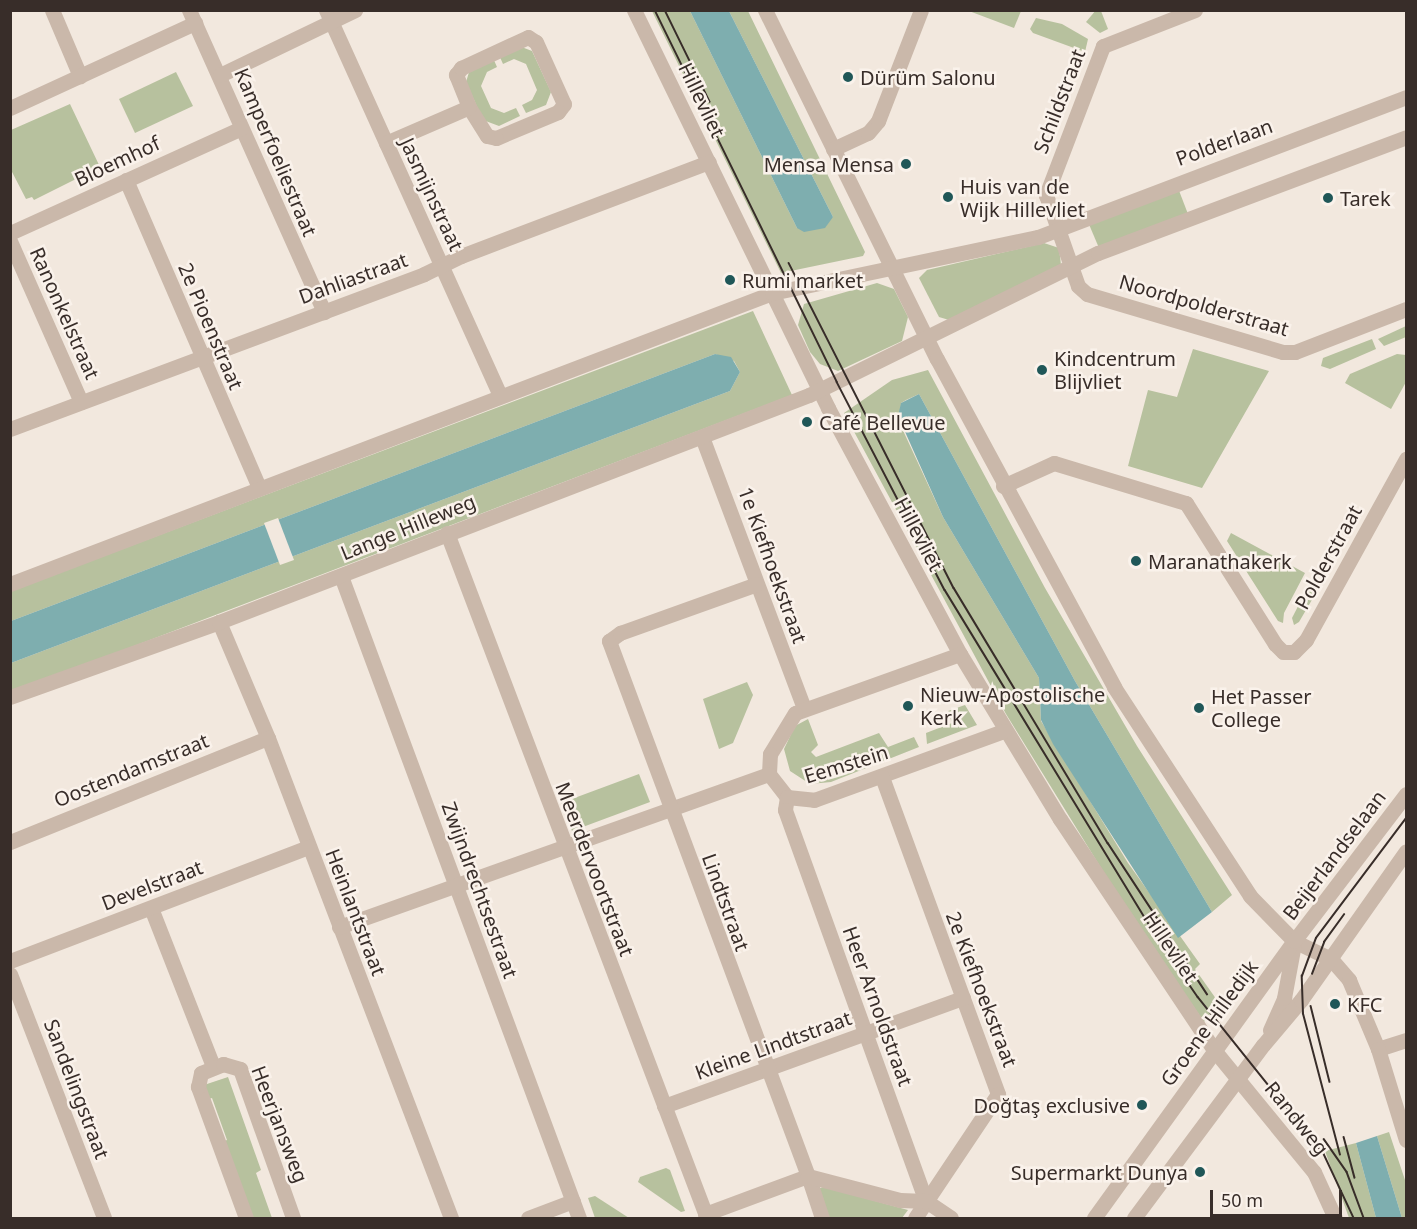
<!DOCTYPE html>
<html>
<head>
<meta charset="utf-8">
<style>
  body { margin:0 }
  #map { position:relative; width:1417px; height:1229px; overflow:hidden; background:#f2e8de; font-family:"Noto Sans",sans-serif }
  div>[style] { position:absolute }
  [style*='--x'] { left:calc(var(--x)*1px); top:calc(var(--y)*1px); width:calc(var(--w)*1px); rotate:calc(var(--a)*1deg) }
  .green>* { inset:0; background:#b7c19e }
  .water>* { inset:0; background:#7eaeaf }
  .pier>* { inset:0; background:#f2e8de }
  .minor>* { height:15px; margin:-7.5px; padding:0 7.5px; transform-origin:7.5px; border-radius:7.5px; background:#cab8aa }
  .tertiary>* { height:15px; margin:-7.5px; padding:0 7.5px; transform-origin:7.5px; border-radius:7.5px; background:#cab8aa }
  .tram>* { height:1.5px; margin:-0.75px; padding:0 0.75px; transform-origin:0.75px; border-radius:0.75px; background:#382d29 }
  .dots>* { width:16px; height:16px; translate:-50% -50%; box-sizing:border-box; border:3px solid #faf2eb; border-radius:50% }
  span { translate:-50% -50%; white-space:nowrap; text-align:center; line-height:1.15; -webkit-text-stroke:5px #faf2eb; paint-order:stroke }
  .poi-label { font-size:20px; color:#382d29 }
  .left { translate:0 -50%; text-align:left }
  .right { translate:-100% -50%; text-align:right }
  .street-label { font-size:20px; color:#382d29 }
  .frame { position:absolute; inset:0; border:12px solid #382d29; pointer-events:none }
  .scale { position:absolute; left:1210px; top:1190px; width:132px; height:27px; box-sizing:border-box; border:3px solid #382d29; border-top:0; padding-left:8px; font-size:18px; line-height:21px; white-space:nowrap; color:#382d29; -webkit-text-stroke:4px #faf2eb; paint-order:stroke }
</style>
</head>
<body>
<div id="map">
  <div class="green">
    <i style="clip-path:polygon(1096px 10px,1101px 11px,1108px 29px,1100px 33px,1086px 22px)"></i>
    <i style="clip-path:polygon(652px 11px,690px 11px,797px 228px,833px 217px,729px 11px,748px 11px,865px 252px,863px 256px,781px 273px)"></i>
    <i style="clip-path:polygon(969px 11px,1021px 10px,1021px 11px,1014px 28px)"></i>
    <i style="clip-path:polygon(1036px 18px,1062px 24px,1088px 39px,1085px 52px,1033px 33px,1030px 29px)"></i>
    <i style="clip-path:polygon(519px 46px,532px 51px,551px 92px,546px 105px,526px 113px,522px 105px,532px 100px,537px 90px,526px 64px,514px 59px,503px 64px,499px 55px)"></i>
    <i style="clip-path:polygon(493px 58px,497px 67px,487px 72px,481px 86px,491px 108px,504px 113px,516px 108px,520px 116px,499px 126px,483px 120px,466px 82px,470px 69px)"></i>
    <i style="clip-path:polygon(176px 72px,193px 106px,135px 133px,119px 99px)"></i>
    <i style="clip-path:polygon(70px 104px,100px 167px,34px 200px,32px 197px,26px 199px,11px 170px,11px 130px)"></i>
    <i style="clip-path:polygon(1178px 188px,1188px 214px,1099px 248px,1088px 222px)"></i>
    <i style="clip-path:polygon(1044px 243px,1059px 248px,1061px 265px,949px 320px,939px 317px,919px 278px,927px 270px)"></i>
    <i style="clip-path:polygon(877px 283px,894px 289px,908px 317px,902px 341px,838px 371px,820px 364px,810px 352px,798px 325px,804px 304px)"></i>
    <i style="clip-path:polygon(753px 311px,792px 395px,11px 693px,11px 663px,730px 391px,740px 372px,734px 361px,715px 354px,11px 621px,11px 591px)"></i>
    <i style="clip-path:polygon(1406px 326px,1406px 337px,1384px 346px,1378px 339px)"></i>
    <i style="clip-path:polygon(1372px 339px,1376px 349px,1330px 369px,1321px 366px,1323px 358px)"></i>
    <i style="clip-path:polygon(1193px 349px,1269px 371px,1202px 488px,1128px 466px,1148px 390px,1177px 397px)"></i>
    <i style="clip-path:polygon(1397px 354px,1406px 355px,1406px 382px,1391px 409px,1345px 383px,1350px 374px)"></i>
    <i style="clip-path:polygon(928px 370px,1045px 588px,1137px 746px,1232px 895px,1212px 912px,1075px 681px,919px 394px,906px 400px,901px 403px,900px 424px,943px 517px,1039px 678px,1041px 721px,1128px 863px,1200px 964px,1195px 969px,1219px 1003px,1204px 1022px,1122px 902px,1006px 714px,844px 413px,892px 380px)"></i>
    <i style="clip-path:polygon(1231px 533px,1305px 573px,1284px 613px,1283px 623px,1278px 621px,1227px 541px)"></i>
    <i style="clip-path:polygon(1311px 581px,1320px 586px,1299px 622px,1294px 625px,1292px 618px)"></i>
    <i style="clip-path:polygon(747px 682px,753px 695px,733px 743px,719px 749px,703px 699px)"></i>
    <i style="clip-path:polygon(965px 705px,977px 725px,927px 744px,926px 733px,952px 723px,948px 711px)"></i>
    <i style="clip-path:polygon(808px 719px,818px 745px,811px 752px,816px 757px,879px 733px,888px 747px,914px 737px,919px 747px,831px 782px,810px 784px,790px 771px,784px 749px,795px 726px)"></i>
    <i style="clip-path:polygon(639px 774px,650px 802px,572px 831px,561px 803px)"></i>
    <i style="clip-path:polygon(228px 1077px,261px 1170px,256px 1173px,272px 1218px,250px 1218px,222px 1142px,227px 1140px,212px 1098px,206px 1100px,201px 1086px)"></i>
    <i style="clip-path:polygon(1389px 1132px,1406px 1183px,1406px 1218px,1402px 1218px,1377px 1136px)"></i>
    <i style="clip-path:polygon(1356px 1143px,1376px 1218px,1349px 1218px,1325px 1151px)"></i>
    <i style="clip-path:polygon(666px 1168px,670px 1170px,685px 1211px,681px 1212px,638px 1182px,640px 1177px)"></i>
    <i style="clip-path:polygon(824px 1187px,908px 1210px,902px 1218px,828px 1218px,817px 1189px)"></i>
    <i style="clip-path:polygon(595px 1196px,629px 1218px,595px 1218px,588px 1198px)"></i>
  </div>
  <div class="water">
    <i style="clip-path:polygon(690px 11px,729px 11px,833px 217px,825px 228px,804px 232px,797px 228px)"></i>
    <i style="clip-path:polygon(715px 354px,731px 357px,740px 372px,730px 391px,11px 663px,11px 621px)"></i>
    <i style="clip-path:polygon(919px 394px,1075px 681px,1212px 912px,1178px 938px,1053px 744px,1041px 720px,1039px 678px,943px 517px,898px 416px,901px 403px)"></i>
    <i style="clip-path:polygon(1377px 1136px,1402px 1218px,1376px 1218px,1356px 1143px)"></i>
  </div>
  <div class="pier">
    <i style="clip-path:polygon(278px 518px,294px 560px,280px 565px,264px 523px)"></i>
  </div>
  <div class="minor">
    <i style="--x:52;--y:10;--w:72;--a:67"></i>
    <i style="--x:189;--y:10;--w:331;--a:65.9"></i>
    <i style="--x:326;--y:10;--w:422;--a:65.7"></i>
    <i style="--x:634;--y:10;--w:443;--a:64"></i>
    <i style="--x:828;--y:408;--w:279;--a:61.8"></i>
    <i style="--x:960;--y:654;--w:193;--a:58.8"></i>
    <i style="--x:1060;--y:819;--w:278;--a:56.3"></i>
    <i style="--x:765;--y:10;--w:389;--a:63.8"></i>
    <i style="--x:937;--y:359;--w:373;--a:61.6"></i>
    <i style="--x:1114;--y:687;--w:249;--a:56.9"></i>
    <i style="--x:1250;--y:896;--w:63;--a:45.6"></i>
    <i style="--x:1195;--y:10;--w:99;--a:158.6"></i>
    <i style="--x:1103;--y:46;--w:160;--a:110.9"></i>
    <i style="--x:1046;--y:195;--w:96;--a:70.6"></i>
    <i style="--x:1078;--y:286;--w:12;--a:42"></i>
    <i style="--x:1087;--y:294;--w:204;--a:16.5"></i>
    <i style="--x:1283;--y:352;--w:12;--a:0"></i>
    <i style="--x:1295;--y:352;--w:119;--a:-21.2"></i>
    <i style="--x:528;--y:37;--w:9;--a:32"></i>
    <i style="--x:536;--y:42;--w:68;--a:65.7"></i>
    <i style="--x:564;--y:104;--w:10;--a:127"></i>
    <i style="--x:558;--y:112;--w:67;--a:157.2"></i>
    <i style="--x:496;--y:138;--w:9;--a:-167"></i>
    <i style="--x:487;--y:136;--w:34;--a:-122"></i>
    <i style="--x:469;--y:107;--w:35;--a:-112"></i>
    <i style="--x:456;--y:75;--w:9;--a:-54"></i>
    <i style="--x:461;--y:68;--w:74;--a:-24.8"></i>
    <i style="--x:220;--y:75;--w:150;--a:-25.7"></i>
    <i style="--x:10;--y:108;--w:204;--a:-24.7"></i>
    <i style="--x:386;--y:143;--w:90;--a:-23.4"></i>
    <i style="--x:833;--y:149;--w:38;--a:-25"></i>
    <i style="--x:868;--y:133;--w:16;--a:-50"></i>
    <i style="--x:878;--y:121;--w:119;--a:-68.8"></i>
    <i style="--x:126;--y:180;--w:335;--a:66.6"></i>
    <i style="--x:10;--y:233;--w:254;--a:-24.4"></i>
    <i style="--x:10;--y:241;--w:176;--a:66.2"></i>
    <i style="--x:10;--y:429;--w:442;--a:-20.5"></i>
    <i style="--x:424;--y:274;--w:41;--a:-25.9"></i>
    <i style="--x:461;--y:256;--w:265;--a:-20.8"></i>
    <i style="--x:702;--y:437;--w:290;--a:69.4"></i>
    <i style="--x:1003;--y:486;--w:56;--a:-24.3"></i>
    <i style="--x:1054;--y:463;--w:138;--a:16.9"></i>
    <i style="--x:1186;--y:503;--w:167;--a:57.7"></i>
    <i style="--x:1275;--y:644;--w:11;--a:45"></i>
    <i style="--x:1283;--y:652;--w:11;--a:0"></i>
    <i style="--x:1294;--y:652;--w:17;--a:-45"></i>
    <i style="--x:1306;--y:640;--w:207;--a:-61.1"></i>
    <i style="--x:447;--y:533;--w:733;--a:69.22"></i>
    <i style="--x:341;--y:576;--w:685;--a:69.66"></i>
    <i style="--x:10;--y:584;--w:816;--a:-20.9"></i>
    <i style="--x:772;--y:293;--w:272;--a:-11.9"></i>
    <i style="--x:1038;--y:237;--w:394;--a:-20.8"></i>
    <i style="--x:219;--y:622;--w:126;--a:67.1"></i>
    <i style="--x:268;--y:738;--w:514;--a:69.13"></i>
    <i style="--x:960;--y:654;--w:175;--a:160.3"></i>
    <i style="--x:795;--y:713;--w:48;--a:121.4"></i>
    <i style="--x:770;--y:754;--w:20;--a:93"></i>
    <i style="--x:769;--y:774;--w:29;--a:52"></i>
    <i style="--x:787;--y:797;--w:27;--a:6"></i>
    <i style="--x:814;--y:800;--w:202;--a:-20"></i>
    <i style="--x:10;--y:697;--w:222;--a:-19.7"></i>
    <i style="--x:219;--y:622;--w:632;--a:-21.04"></i>
    <i style="--x:809;--y:395;--w:322;--a:-26.2"></i>
    <i style="--x:1098;--y:253;--w:329;--a:-20.6"></i>
    <i style="--x:882;--y:777;--w:338;--a:69.9"></i>
    <i style="--x:998;--y:1094;--w:149;--a:123.8"></i>
    <i style="--x:787;--y:797;--w:13;--a:99"></i>
    <i style="--x:785;--y:810;--w:416;--a:70.2"></i>
    <i style="--x:926;--y:1201;--w:30;--a:34"></i>
    <i style="--x:10;--y:842;--w:278;--a:-22"></i>
    <i style="--x:151;--y:908;--w:170;--a:68.6"></i>
    <i style="--x:339;--y:927;--w:456;--a:-19.6"></i>
    <i style="--x:10;--y:961;--w:320;--a:-20.9"></i>
    <i style="--x:10;--y:974;--w:261;--a:68.9"></i>
    <i style="--x:1378;--y:1049;--w:29;--a:-18"></i>
    <i style="--x:664;--y:1106;--w:318;--a:-19.9"></i>
    <i style="--x:705;--y:1214;--w:110;--a:-20.3"></i>
    <i style="--x:808;--y:1176;--w:571;--a:-110.4"></i>
    <i style="--x:609;--y:641;--w:14;--a:-36"></i>
    <i style="--x:620;--y:633;--w:145;--a:-19.7"></i>
    <i style="--x:246;--y:1218;--w:140;--a:-110.1"></i>
    <i style="--x:198;--y:1087;--w:14;--a:-78"></i>
    <i style="--x:201;--y:1073;--w:24;--a:-22"></i>
    <i style="--x:223;--y:1064;--w:18;--a:16"></i>
    <i style="--x:240;--y:1069;--w:158;--a:70.4"></i>
    <i style="--x:528;--y:1218;--w:48;--a:-20.7"></i>
    <i style="--x:822;--y:1218;--w:44;--a:-108.4"></i>
    <i style="--x:808;--y:1176;--w:95;--a:14.6"></i>
    <i style="--x:900;--y:1200;--w:26;--a:2"></i>
  </div>
  <div class="tertiary">
    <i style="--x:1294;--y:941;--w:41;--a:25.9"></i>
    <i style="--x:1331;--y:959;--w:28;--a:49"></i>
    <i style="--x:1349;--y:980;--w:75;--a:67.2"></i>
    <i style="--x:1378;--y:1049;--w:95;--a:72.9"></i>
    <i style="--x:1270;--y:1030;--w:35;--a:-66"></i>
    <i style="--x:1284;--y:998;--w:55;--a:-79.5"></i>
    <i style="--x:1214;--y:1050;--w:158;--a:50.7"></i>
    <i style="--x:1314;--y:1172;--w:51;--a:65.5"></i>
    <i style="--x:1094;--y:1218;--w:342;--a:-54.2"></i>
    <i style="--x:1294;--y:941;--w:185;--a:-52.7"></i>
    <i style="--x:1134;--y:1218;--w:216;--a:-53.3"></i>
    <i style="--x:1263;--y:1045;--w:59;--a:-49.8"></i>
    <i style="--x:1301;--y:1000;--w:182;--a:-54.8"></i>
  </div>
  <div class="tram">
    <i style="--x:655;--y:10;--w:414;--a:63.9"></i>
    <i style="--x:837;--y:382;--w:234;--a:62.6"></i>
    <i style="--x:945;--y:590;--w:405;--a:58.6"></i>
    <i style="--x:1156;--y:936;--w:74;--a:55.5"></i>
    <i style="--x:1198;--y:997;--w:201;--a:51.3"></i>
    <i style="--x:1324;--y:1154;--w:71;--a:64.9"></i>
    <i style="--x:665;--y:10;--w:102;--a:63.9"></i>
    <i style="--x:789;--y:263;--w:364;--a:63.1"></i>
    <i style="--x:954;--y:588;--w:298;--a:58.9"></i>
    <i style="--x:1108;--y:843;--w:181;--a:56.7"></i>
    <i style="--x:1312;--y:974;--w:34;--a:-69"></i>
    <i style="--x:1324;--y:942;--w:34;--a:-54"></i>
    <i style="--x:1311;--y:1006;--w:78;--a:76"></i>
    <i style="--x:1344;--y:1137;--w:42;--a:75"></i>
    <i style="--x:1324;--y:1139;--w:40;--a:55.1"></i>
    <i style="--x:1347;--y:1172;--w:49;--a:69.7"></i>
    <i style="--x:1340;--y:1155;--w:146;--a:-104.7"></i>
    <i style="--x:1303;--y:1014;--w:38;--a:-92"></i>
    <i style="--x:1302;--y:976;--w:40;--a:-69.8"></i>
    <i style="--x:1316;--y:938;--w:150;--a:-53.1"></i>
  </div>
  <div class="dots">
    <i style="left:848px;top:77px;background:#205758"></i>
    <i style="left:906px;top:164px;background:#205758"></i>
    <i style="left:948px;top:197px;background:#205758"></i>
    <i style="left:1328px;top:198px;background:#205758"></i>
    <i style="left:730px;top:280px;background:#205758"></i>
    <i style="left:1042px;top:370px;background:#205758"></i>
    <i style="left:807px;top:422px;background:#205758"></i>
    <i style="left:1136px;top:561px;background:#205758"></i>
    <i style="left:908px;top:706px;background:#205758"></i>
    <i style="left:1199px;top:708px;background:#205758"></i>
    <i style="left:1335px;top:1004px;background:#205758"></i>
    <i style="left:1142px;top:1105px;background:#205758"></i>
    <i style="left:1200px;top:1172px;background:#205758"></i>
  </div>
  <div class="poi-label">
    <span class="left" style="left:860px;top:77px">Dürüm Salonu</span>
    <span class="right" style="left:894px;top:164px">Mensa Mensa</span>
    <span class="left" style="left:960px;top:198px">Huis van de<br>Wijk Hillevliet</span>
    <span class="left" style="left:1340px;top:198px">Tarek</span>
    <span class="left" style="left:742px;top:280px">Rumi market</span>
    <span class="left" style="left:1054px;top:370px">Kindcentrum<br>Blijvliet</span>
    <span class="left" style="left:819px;top:422px">Café Bellevue</span>
    <span class="left" style="left:1148px;top:561px">Maranathakerk</span>
    <span class="left" style="left:920px;top:706px">Nieuw-Apostolische<br>Kerk</span>
    <span class="left" style="left:1211px;top:708px">Het Passer<br>College</span>
    <span class="left" style="left:1347px;top:1004px">KFC</span>
    <span class="right" style="left:1130px;top:1105px">Doğtaş exclusive</span>
    <span class="right" style="left:1188px;top:1172px">Supermarkt Dunya</span>
  </div>
  <div class="street-label">
    <span style="left:702px;top:100px;rotate:64deg">Hillevliet</span>
    <span style="left:1059px;top:101px;rotate:-69deg">Schildstraat</span>
    <span style="left:1224px;top:142px;rotate:-20deg">Polderlaan</span>
    <span style="left:276px;top:152px;rotate:67deg">Kamperfoeliestraat</span>
    <span style="left:117px;top:161px;rotate:-25deg">Bloemhof</span>
    <span style="left:432px;top:194px;rotate:65deg">Jasmijnstraat</span>
    <span style="left:353px;top:278px;rotate:-20deg">Dahliastraat</span>
    <span style="left:1204px;top:305px;rotate:16deg">Noordpolderstraat</span>
    <span style="left:65px;top:313px;rotate:66deg">Ranonkelstraat</span>
    <span style="left:211px;top:326px;rotate:67deg">2e Pioenstraat</span>
    <span style="left:408px;top:527px;rotate:-22deg">Lange Hilleweg</span>
    <span style="left:919px;top:534px;rotate:62deg">Hillevliet</span>
    <span style="left:1328px;top:557px;rotate:-61deg">Polderstraat</span>
    <span style="left:773px;top:565px;rotate:70deg">1e Kiefhoekstraat</span>
    <span style="left:846px;top:764px;rotate:-17deg">Eemstein</span>
    <span style="left:131px;top:770px;rotate:-22deg">Oostendamstraat</span>
    <span style="left:1334px;top:855px;rotate:-53deg">Beijerlandselaan</span>
    <span style="left:595px;top:869px;rotate:69deg">Meerdervoortstraat</span>
    <span style="left:152px;top:885px;rotate:-21deg">Develstraat</span>
    <span style="left:480px;top:890px;rotate:70deg">Zwijndrechtsestraat</span>
    <span style="left:726px;top:902px;rotate:70deg">Lindtstraat</span>
    <span style="left:356px;top:912px;rotate:69deg">Heinlantstraat</span>
    <span style="left:1171px;top:947px;rotate:56deg">Hillevliet</span>
    <span style="left:982px;top:989px;rotate:69deg">2e Kiefhoekstraat</span>
    <span style="left:878px;top:1006px;rotate:70deg">Heer Arnoldstraat</span>
    <span style="left:1209px;top:1023px;rotate:-54deg">Groene Hilledijk</span>
    <span style="left:773px;top:1045px;rotate:-20deg">Kleine Lindtstraat</span>
    <span style="left:77px;top:1089px;rotate:69deg">Sandelingstraat</span>
    <span style="left:1297px;top:1118px;rotate:51deg">Randweg</span>
    <span style="left:280px;top:1124px;rotate:69deg">Heerjansweg</span>
  </div>
  <div class="frame"></div>
  <div class="scale">50 m</div>
</div>
</body>
</html>
